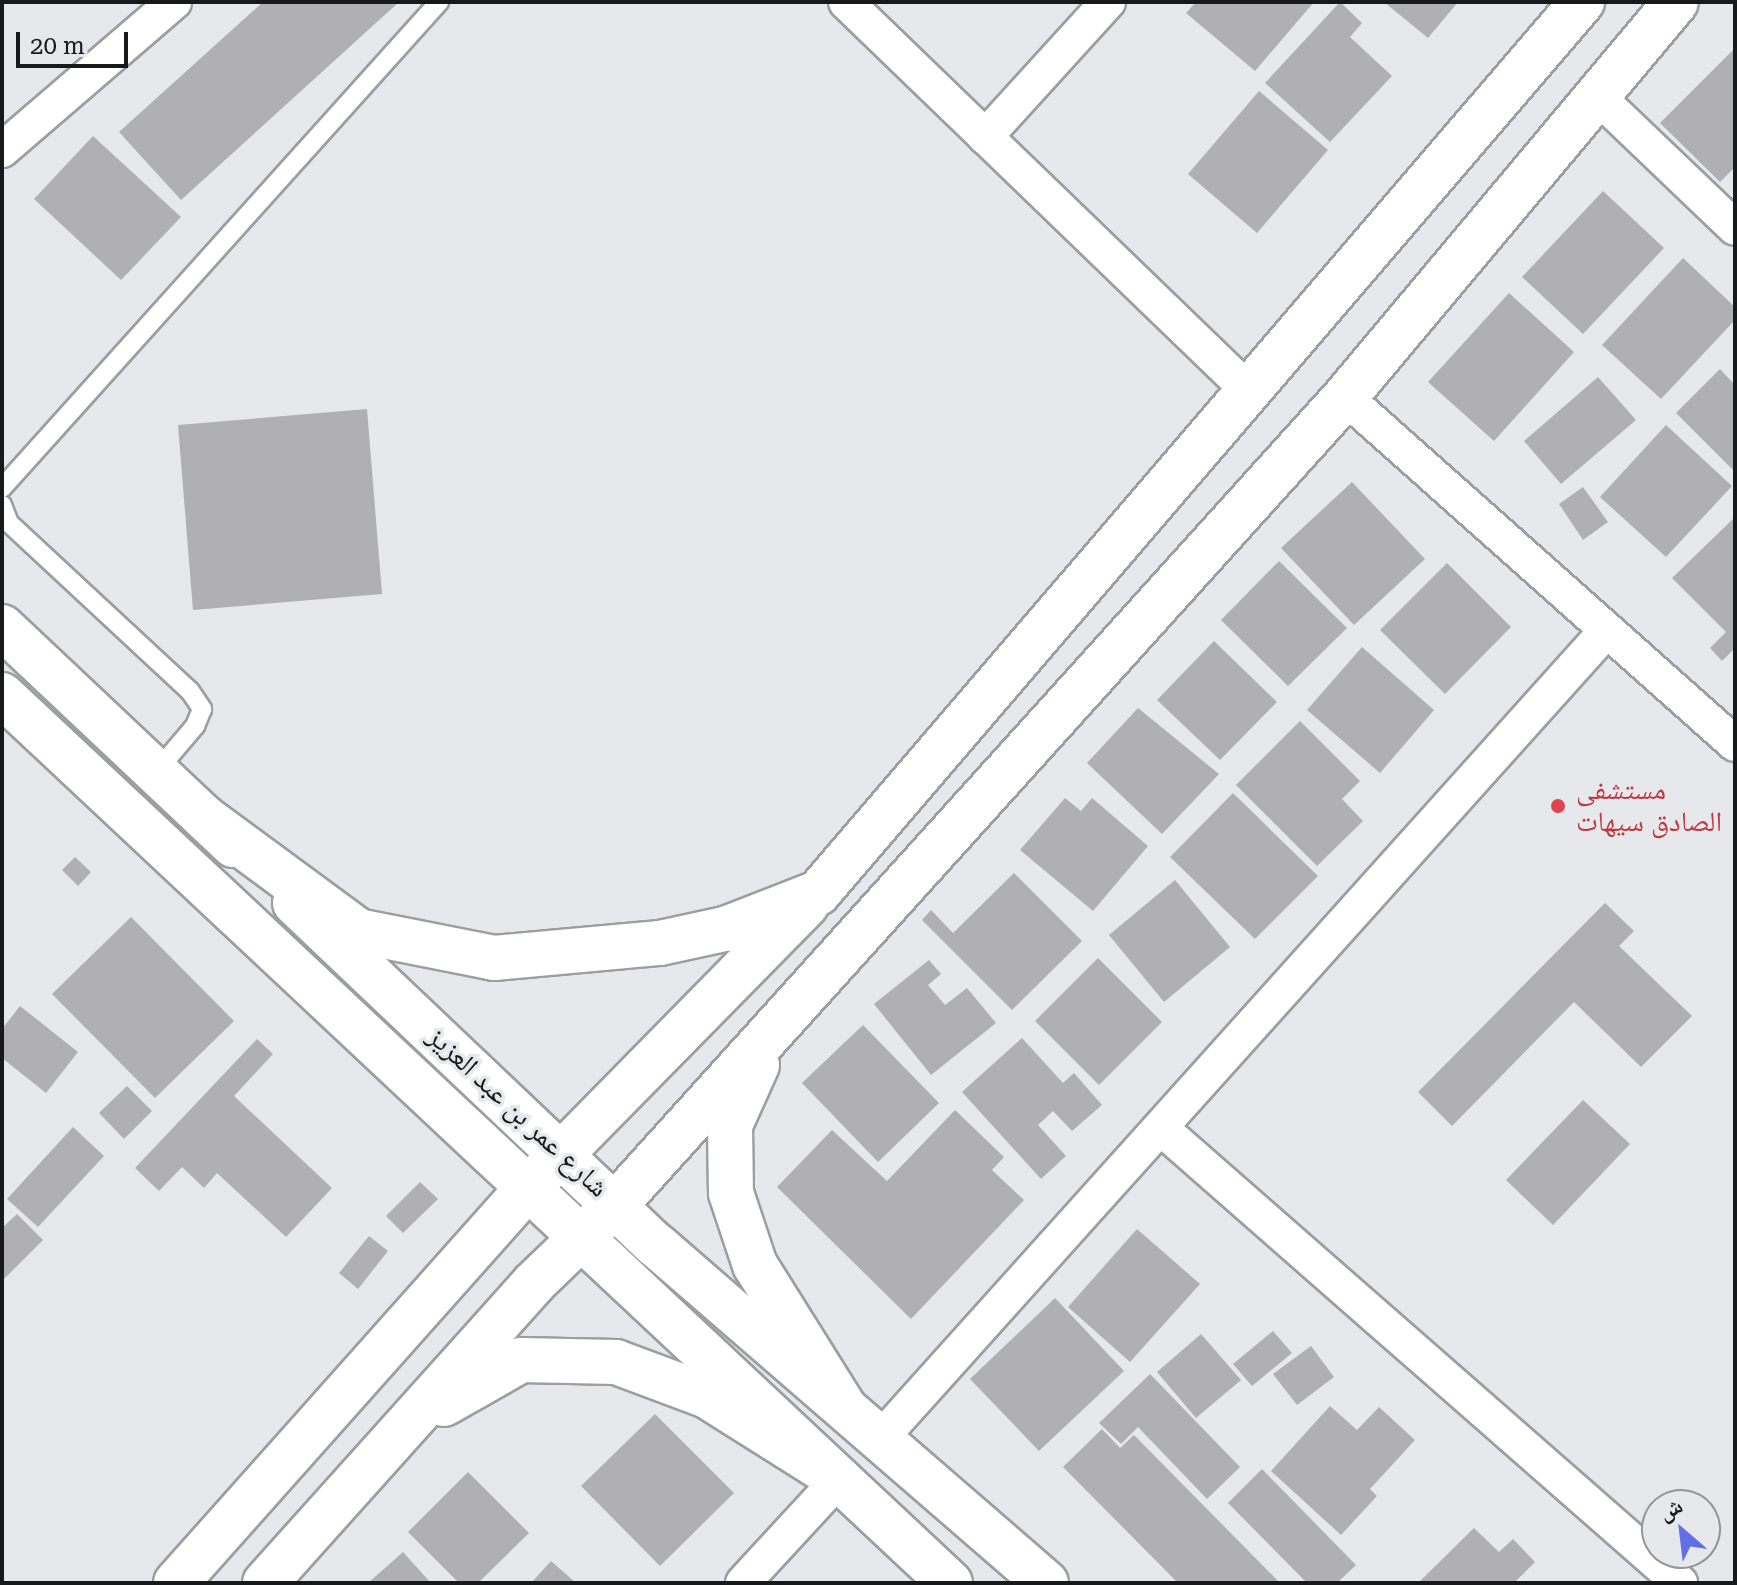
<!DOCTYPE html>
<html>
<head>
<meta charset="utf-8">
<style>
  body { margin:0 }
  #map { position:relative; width:1737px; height:1585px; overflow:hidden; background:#e6e8ec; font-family:"Roboto Serif","Noto Naskh Arabic",serif }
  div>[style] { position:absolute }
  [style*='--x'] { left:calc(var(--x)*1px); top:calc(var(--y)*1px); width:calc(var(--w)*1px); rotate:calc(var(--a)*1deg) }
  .building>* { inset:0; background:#b0b0b4 }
  .roads { filter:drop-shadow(2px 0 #9c9ea1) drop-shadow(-2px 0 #9c9ea1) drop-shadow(0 2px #9c9ea1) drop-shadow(0 -2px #9c9ea1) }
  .service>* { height:18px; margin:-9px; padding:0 9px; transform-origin:9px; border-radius:9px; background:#fff }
  .minor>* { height:34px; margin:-17px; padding:0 17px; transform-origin:17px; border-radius:17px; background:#fff }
  .secondary>* { height:44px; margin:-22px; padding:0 22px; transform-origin:22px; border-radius:22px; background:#fff }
  .primary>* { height:44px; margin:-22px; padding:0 22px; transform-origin:22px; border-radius:22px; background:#fff }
  .dots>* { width:22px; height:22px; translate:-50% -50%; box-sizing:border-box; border:4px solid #e6e8ec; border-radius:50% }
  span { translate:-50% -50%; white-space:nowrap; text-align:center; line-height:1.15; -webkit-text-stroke:7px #e6e8ec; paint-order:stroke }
  .health-label { font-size:28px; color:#be3a42 }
  .left { translate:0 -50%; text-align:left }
  .street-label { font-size:28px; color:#18191a }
  .frame { position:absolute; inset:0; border:4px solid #18191a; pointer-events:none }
  .north { position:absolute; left:1641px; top:1489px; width:80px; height:80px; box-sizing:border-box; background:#e6e8ec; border:2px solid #949598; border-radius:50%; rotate:332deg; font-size:22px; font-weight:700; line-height:32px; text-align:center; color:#18191a }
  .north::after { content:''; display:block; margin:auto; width:28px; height:36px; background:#626ee6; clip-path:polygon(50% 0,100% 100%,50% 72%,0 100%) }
  .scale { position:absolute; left:16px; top:32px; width:112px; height:36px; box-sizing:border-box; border:4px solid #18191a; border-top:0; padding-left:10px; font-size:24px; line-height:28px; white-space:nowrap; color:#18191a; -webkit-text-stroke:6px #e6e8ec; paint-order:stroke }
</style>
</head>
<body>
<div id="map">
  <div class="building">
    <i style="clip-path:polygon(263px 2px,399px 2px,181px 200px,119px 132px)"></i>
    <i style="clip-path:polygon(1196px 2px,1314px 2px,1255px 71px,1186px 13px)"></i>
    <i style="clip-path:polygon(1340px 2px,1362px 23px,1350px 37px,1392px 76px,1330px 142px,1265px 83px)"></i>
    <i style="clip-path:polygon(1384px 2px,1458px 2px,1428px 38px)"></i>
    <i style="clip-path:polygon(1735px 48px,1735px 167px,1720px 182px,1660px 123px)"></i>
    <i style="clip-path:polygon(1259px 91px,1328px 150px,1257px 233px,1188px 174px)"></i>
    <i style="clip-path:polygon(93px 136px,181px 217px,121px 280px,34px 199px)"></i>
    <i style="clip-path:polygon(1603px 191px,1664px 248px,1583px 334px,1522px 277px)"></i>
    <i style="clip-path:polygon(1683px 258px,1735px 307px,1735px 320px,1661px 399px,1602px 345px)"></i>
    <i style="clip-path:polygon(1509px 293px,1574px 352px,1494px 441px,1428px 382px)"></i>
    <i style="clip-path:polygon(1720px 369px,1735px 385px,1735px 472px,1676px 413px)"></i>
    <i style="clip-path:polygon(1598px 377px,1636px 420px,1561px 484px,1524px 441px)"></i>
    <i style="clip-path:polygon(367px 409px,382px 594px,193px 610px,178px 425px)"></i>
    <i style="clip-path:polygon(1666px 425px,1732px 486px,1666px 557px,1600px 497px)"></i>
    <i style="clip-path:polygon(1352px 482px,1425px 559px,1354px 625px,1281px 548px)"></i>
    <i style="clip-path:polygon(1583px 487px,1608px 522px,1583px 540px,1559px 504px)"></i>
    <i style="clip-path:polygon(1735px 517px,1735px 648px,1722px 661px,1710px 648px,1726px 632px,1672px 578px)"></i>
    <i style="clip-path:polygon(1279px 561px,1347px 628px,1288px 686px,1221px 620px)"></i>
    <i style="clip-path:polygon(1447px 563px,1511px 627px,1445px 694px,1380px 630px)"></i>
    <i style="clip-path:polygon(1214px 641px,1277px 702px,1220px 760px,1157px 700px)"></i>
    <i style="clip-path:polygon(1362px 647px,1434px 710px,1380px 773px,1307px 710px)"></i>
    <i style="clip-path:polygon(1138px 708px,1219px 774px,1162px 834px,1087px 763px)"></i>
    <i style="clip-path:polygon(1300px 721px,1360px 781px,1342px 799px,1363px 821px,1317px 866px,1236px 785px)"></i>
    <i style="clip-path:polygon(1233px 793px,1318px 876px,1255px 939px,1170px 857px)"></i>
    <i style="clip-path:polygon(1065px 798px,1081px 811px,1092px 798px,1148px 846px,1093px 911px,1020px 850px)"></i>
    <i style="clip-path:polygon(75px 857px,91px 872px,78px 886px,62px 870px)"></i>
    <i style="clip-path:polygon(1014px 873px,1082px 941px,1012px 1010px,922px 920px,931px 910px,953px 933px)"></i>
    <i style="clip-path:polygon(1175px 880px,1230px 947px,1164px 1002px,1109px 935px)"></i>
    <i style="clip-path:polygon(1605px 903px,1634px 931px,1619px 946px,1692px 1016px,1641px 1067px,1574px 1002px,1452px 1126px,1418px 1092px)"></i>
    <i style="clip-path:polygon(131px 917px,234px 1021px,155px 1098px,52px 994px)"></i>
    <i style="clip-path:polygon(1098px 958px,1162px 1022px,1099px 1085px,1035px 1021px)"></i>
    <i style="clip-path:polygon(929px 960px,941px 974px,928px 985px,945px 1005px,967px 988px,996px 1023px,931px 1075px,874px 1004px)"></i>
    <i style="clip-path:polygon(20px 1006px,78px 1052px,46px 1093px,2px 1058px,2px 1029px)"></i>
    <i style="clip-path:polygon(863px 1025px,939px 1103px,878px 1162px,802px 1083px)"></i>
    <i style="clip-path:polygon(1022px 1038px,1063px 1083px,1074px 1073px,1102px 1105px,1072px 1131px,1053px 1111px,1038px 1125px,1066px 1156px,1041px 1179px,962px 1092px)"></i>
    <i style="clip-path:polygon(257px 1039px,273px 1054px,234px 1096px,332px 1188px,286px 1237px,217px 1173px,204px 1188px,182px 1167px,159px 1191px,135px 1168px)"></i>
    <i style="clip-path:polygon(127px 1086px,152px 1111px,124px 1139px,99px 1113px)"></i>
    <i style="clip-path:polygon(1583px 1100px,1630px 1144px,1553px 1225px,1506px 1180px)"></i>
    <i style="clip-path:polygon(955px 1110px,1004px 1157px,992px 1170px,1024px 1200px,911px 1319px,777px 1187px,832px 1130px,887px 1181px)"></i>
    <i style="clip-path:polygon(73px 1127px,104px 1156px,38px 1227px,7px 1199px)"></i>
    <i style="clip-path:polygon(420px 1182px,438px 1199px,403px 1233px,386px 1216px)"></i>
    <i style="clip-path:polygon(17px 1214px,43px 1240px,2px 1281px,2px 1228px)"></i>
    <i style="clip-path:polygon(1137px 1229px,1200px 1284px,1130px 1362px,1068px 1307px)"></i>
    <i style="clip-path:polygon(369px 1236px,388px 1251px,358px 1289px,339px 1273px)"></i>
    <i style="clip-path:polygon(1055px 1298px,1124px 1371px,1039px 1451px,970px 1379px)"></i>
    <i style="clip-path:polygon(1273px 1331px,1292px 1353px,1252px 1386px,1233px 1364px)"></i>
    <i style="clip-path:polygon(1201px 1334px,1241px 1380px,1196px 1418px,1157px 1372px)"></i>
    <i style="clip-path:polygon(1311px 1346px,1334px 1377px,1297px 1405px,1273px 1374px)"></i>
    <i style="clip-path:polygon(1150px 1374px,1240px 1467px,1207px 1499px,1138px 1427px,1121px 1444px,1099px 1423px)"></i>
    <i style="clip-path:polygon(1330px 1406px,1357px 1430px,1379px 1407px,1415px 1440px,1370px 1489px,1377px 1496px,1341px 1535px,1271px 1471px)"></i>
    <i style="clip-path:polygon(655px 1414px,734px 1493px,660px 1566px,581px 1486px)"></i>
    <i style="clip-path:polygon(1102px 1429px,1120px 1448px,1134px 1435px,1280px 1583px,1178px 1583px,1063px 1467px)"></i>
    <i style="clip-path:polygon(1262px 1469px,1356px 1565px,1337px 1583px,1307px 1583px,1228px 1503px)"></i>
    <i style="clip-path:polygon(468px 1472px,529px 1533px,478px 1583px,459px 1583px,408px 1532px)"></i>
    <i style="clip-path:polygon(1474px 1528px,1499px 1552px,1513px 1539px,1535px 1562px,1514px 1583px,1418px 1583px)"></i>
    <i style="clip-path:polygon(403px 1552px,431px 1583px,368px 1583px)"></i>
    <i style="clip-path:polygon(551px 1561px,576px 1583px,531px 1583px)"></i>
  </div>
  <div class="roads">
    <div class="service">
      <i style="--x:2;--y:488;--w:654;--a:-48.04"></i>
      <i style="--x:2;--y:505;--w:19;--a:69"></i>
      <i style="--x:9;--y:523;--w:247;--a:42.9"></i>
      <i style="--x:190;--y:691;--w:22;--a:56"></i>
      <i style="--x:202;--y:709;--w:18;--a:112"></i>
      <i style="--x:195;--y:726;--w:60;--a:130.3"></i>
    </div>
    <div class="minor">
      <i style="--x:846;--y:2;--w:560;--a:43.99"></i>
      <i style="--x:1596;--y:95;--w:192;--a:43.7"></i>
      <i style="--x:985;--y:137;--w:183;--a:-47.7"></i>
      <i style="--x:2;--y:150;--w:227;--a:-40.7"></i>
      <i style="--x:1345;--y:397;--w:522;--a:41.66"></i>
      <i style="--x:1162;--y:1129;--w:689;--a:41.23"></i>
      <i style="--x:881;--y:1438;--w:1086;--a:-48.06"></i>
      <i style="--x:743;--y:1583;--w:142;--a:-47.3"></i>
    </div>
    <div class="secondary">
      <i style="--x:2;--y:627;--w:318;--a:43.3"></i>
      <i style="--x:2;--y:695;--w:1299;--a:43.13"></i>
      <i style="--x:295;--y:903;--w:497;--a:43.5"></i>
      <i style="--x:656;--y:1245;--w:516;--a:40.91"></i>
    </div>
    <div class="primary">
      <i style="--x:205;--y:818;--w:190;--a:36.4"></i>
      <i style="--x:358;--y:931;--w:139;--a:11.2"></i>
      <i style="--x:494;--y:958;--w:167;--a:-5.2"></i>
      <i style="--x:660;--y:943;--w:66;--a:-12.2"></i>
      <i style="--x:725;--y:929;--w:100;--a:-21.2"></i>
      <i style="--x:818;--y:893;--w:1174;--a:-49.39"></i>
      <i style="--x:757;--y:1065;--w:66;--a:114.2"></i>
      <i style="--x:730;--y:1125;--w:68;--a:89.2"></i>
      <i style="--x:731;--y:1193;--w:76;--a:71.6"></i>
      <i style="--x:755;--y:1265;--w:168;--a:57.9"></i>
      <i style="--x:444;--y:1404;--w:89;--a:-29.7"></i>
      <i style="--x:521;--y:1360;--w:95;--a:1.2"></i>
      <i style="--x:616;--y:1362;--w:97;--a:20.5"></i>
      <i style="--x:707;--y:1396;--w:156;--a:32.2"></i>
      <i style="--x:176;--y:1583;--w:526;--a:-48.31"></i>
      <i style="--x:526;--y:1190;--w:400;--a:-45.5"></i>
      <i style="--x:265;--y:1583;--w:403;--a:-48.1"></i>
      <i style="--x:534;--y:1283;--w:115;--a:-43.9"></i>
      <i style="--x:617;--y:1203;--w:1086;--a:-47.91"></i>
      <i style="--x:1345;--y:397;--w:515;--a:-50.04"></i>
    </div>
  </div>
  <div class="dots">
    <i style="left:1558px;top:806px;background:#e0444e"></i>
  </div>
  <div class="health-label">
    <span class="left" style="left:1576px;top:806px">مستشفى<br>الصادق سيهات</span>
  </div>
  <div class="street-label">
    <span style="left:518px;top:1112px;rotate:43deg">شارع عمر بن عبد العزيز</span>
  </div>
  <div class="frame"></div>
  <div class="north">ش</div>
  <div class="scale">20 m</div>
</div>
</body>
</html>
